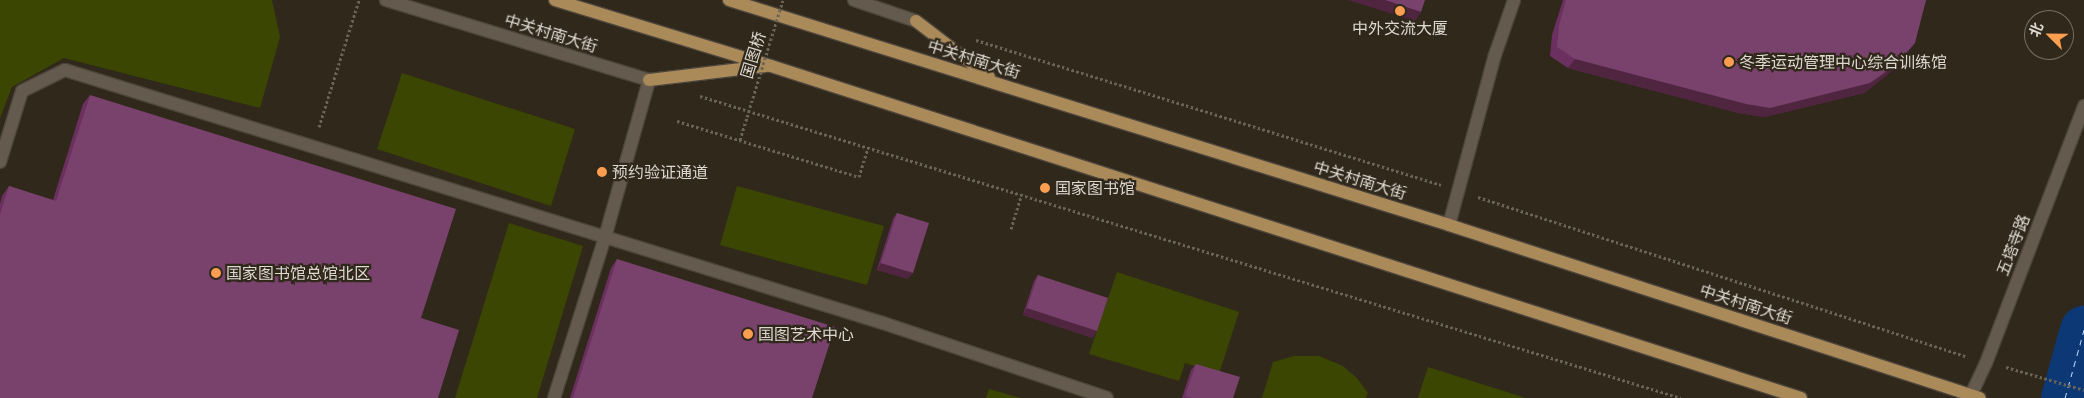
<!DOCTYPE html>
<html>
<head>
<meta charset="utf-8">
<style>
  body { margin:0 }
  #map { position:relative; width:2084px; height:398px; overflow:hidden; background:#31281c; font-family:"Archivo Narrow","Noto Sans SC",sans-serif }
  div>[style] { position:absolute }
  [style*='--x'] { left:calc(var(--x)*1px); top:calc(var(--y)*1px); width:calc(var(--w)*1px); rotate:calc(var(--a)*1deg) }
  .green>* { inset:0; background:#3a4601 }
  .river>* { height:49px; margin:-24.5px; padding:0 24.5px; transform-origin:24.5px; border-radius:24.5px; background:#0c3976 }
  .ferry>* { height:1px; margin-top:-0.5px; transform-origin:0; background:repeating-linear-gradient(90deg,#bed8fd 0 6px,transparent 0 11px) }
  .path>* { height:3px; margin-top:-1.5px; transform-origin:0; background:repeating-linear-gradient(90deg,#6a6358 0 2.5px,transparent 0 5px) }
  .roads { filter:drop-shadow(1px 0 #4c453b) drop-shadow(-1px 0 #4c453b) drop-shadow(0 1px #4c453b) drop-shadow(0 -1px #4c453b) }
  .service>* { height:12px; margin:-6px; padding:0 6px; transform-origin:6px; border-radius:6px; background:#645a4d }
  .minor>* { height:12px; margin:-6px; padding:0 6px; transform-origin:6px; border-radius:6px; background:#645a4d }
  .tertiary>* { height:12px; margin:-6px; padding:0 6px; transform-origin:6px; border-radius:6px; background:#645a4d }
  .primary>* { height:12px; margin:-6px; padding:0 6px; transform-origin:6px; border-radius:6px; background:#ab8a5a }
  .path-bridge>* { height:3px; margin-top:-1.5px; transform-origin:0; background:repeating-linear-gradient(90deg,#6a6358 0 2.5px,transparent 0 5px) }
  .wall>* { inset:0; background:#6c3060 }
  .shaded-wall>* { inset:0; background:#4f2540 }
  .building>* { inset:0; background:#78426c }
  .dots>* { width:14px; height:14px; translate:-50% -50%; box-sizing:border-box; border:2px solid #31281c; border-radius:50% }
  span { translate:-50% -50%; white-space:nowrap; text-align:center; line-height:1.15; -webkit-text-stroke:4.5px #31281c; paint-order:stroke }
  .poi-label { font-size:16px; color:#ddd8d0 }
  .left { translate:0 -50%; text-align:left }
  .street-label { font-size:16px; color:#ddd8d0 }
  .north { position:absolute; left:2024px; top:10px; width:50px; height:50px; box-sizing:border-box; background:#31281c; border:1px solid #766e64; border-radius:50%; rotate:293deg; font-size:14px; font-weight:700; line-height:20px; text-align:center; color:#ddd8d0 }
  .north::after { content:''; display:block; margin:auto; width:18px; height:22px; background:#fb9e50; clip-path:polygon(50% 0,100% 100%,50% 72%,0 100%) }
</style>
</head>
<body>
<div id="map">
  <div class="green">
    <i style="clip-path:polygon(0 0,272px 0,280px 37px,260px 108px,64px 58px,12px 87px,0 118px)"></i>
    <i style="clip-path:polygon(402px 73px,575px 129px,551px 206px,377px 149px)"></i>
    <i style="clip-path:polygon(737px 186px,884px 226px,867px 285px,720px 245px)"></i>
    <i style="clip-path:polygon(509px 223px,583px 246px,537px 398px,455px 398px)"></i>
    <i style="clip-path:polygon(1117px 272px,1239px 312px,1219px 374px,1185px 363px,1179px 381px,1089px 354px)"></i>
    <i style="clip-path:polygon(1294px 356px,1319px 356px,1343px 366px,1357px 378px,1368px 393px,1366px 398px,1262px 398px,1273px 362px)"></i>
    <i style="clip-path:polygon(1428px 367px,1526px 398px,1418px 398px)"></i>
    <i style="clip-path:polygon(989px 389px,1021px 398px,986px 398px)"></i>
  </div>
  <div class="river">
    <i style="--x:2065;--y:398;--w:71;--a:-74.4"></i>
  </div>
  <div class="ferry">
    <i style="--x:2065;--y:398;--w:71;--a:-74.4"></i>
  </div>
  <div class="path">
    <i style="--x:976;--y:40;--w:487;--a:17.3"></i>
    <i style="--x:700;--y:96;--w:1026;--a:17.11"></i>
    <i style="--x:677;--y:121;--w:190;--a:17.1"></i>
    <i style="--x:859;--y:177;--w:31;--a:-73"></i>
    <i style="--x:319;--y:127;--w:133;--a:-72.5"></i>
    <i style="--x:740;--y:140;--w:24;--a:-73"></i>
    <i style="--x:1478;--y:197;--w:515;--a:18.08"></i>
    <i style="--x:1011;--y:229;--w:37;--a:-73"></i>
    <i style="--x:2006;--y:367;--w:81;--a:16.4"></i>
  </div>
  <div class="roads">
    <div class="service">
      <i style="--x:0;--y:162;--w:74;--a:-72.8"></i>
      <i style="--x:22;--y:91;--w:48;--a:-26"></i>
      <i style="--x:65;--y:70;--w:856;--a:17.19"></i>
      <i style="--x:883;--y:323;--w:236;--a:18.5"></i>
      <i style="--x:1449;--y:225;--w:176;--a:-74.9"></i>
      <i style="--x:1495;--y:55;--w:58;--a:-70.9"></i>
      <i style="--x:554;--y:398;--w:169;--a:-72.4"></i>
      <i style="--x:605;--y:237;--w:163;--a:-74.3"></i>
    </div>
    <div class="minor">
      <i style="--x:1971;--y:395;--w:35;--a:-65"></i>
      <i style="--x:1986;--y:363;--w:275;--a:-69.1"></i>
    </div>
    <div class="tertiary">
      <i style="--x:386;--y:0;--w:275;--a:16.9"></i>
      <i style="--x:854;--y:0;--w:65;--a:18.7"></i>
    </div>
    <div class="primary">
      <i style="--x:555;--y:0;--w:226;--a:17"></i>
      <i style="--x:771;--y:66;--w:1082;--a:17.87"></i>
      <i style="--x:729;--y:0;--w:754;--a:17.35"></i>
      <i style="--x:1449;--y:225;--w:558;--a:18.05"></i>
      <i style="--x:916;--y:21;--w:92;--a:37.5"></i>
      <i style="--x:649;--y:80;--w:118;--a:-6.8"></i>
    </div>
  </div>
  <div class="path-bridge">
    <i style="--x:747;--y:117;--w:122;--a:-72.9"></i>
  </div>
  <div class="wall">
    <i style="clip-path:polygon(1563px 0,1926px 0,1908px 53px,1887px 75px,1864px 93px,1764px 117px,1739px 113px,1568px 68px,1550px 56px,1552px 35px)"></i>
    <i style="clip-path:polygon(90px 95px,0 398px,0 204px,2px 196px,9px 186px,53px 200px,83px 104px)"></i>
    <i style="clip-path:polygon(897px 213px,908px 279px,877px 270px,893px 219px)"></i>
    <i style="clip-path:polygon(617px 259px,812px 398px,570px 398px,611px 268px)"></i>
    <i style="clip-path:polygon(1038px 275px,1093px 338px,1023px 315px,1034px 281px)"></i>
    <i style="clip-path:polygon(1196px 364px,1233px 398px,1182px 398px,1191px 370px)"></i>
  </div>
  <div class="shaded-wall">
    <i style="clip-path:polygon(1348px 0,1385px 0,1421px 12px,1415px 21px)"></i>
    <i style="clip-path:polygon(1915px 43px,1908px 53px,1887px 75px,1864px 93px,1764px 117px,1739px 113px,1568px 68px,1575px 59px)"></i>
    <i style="clip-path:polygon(881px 263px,913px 273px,908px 279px,877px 270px)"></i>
    <i style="clip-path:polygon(1027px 308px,1097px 331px,1093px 338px,1023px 315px)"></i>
  </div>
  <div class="building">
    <i style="clip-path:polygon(1385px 0,1425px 0,1421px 12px)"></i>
    <i style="clip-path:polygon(1566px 0,1926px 0,1915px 43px,1894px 66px,1870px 83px,1770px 108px,1746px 104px,1575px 59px,1557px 47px,1559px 26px)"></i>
    <i style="clip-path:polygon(90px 95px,456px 209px,421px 318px,459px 330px,438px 398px,0 398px,0 215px,9px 186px,56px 201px)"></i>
    <i style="clip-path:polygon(897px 213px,929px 223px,913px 273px,881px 263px)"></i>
    <i style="clip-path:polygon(617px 259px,835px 327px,812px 398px,573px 398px)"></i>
    <i style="clip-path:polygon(1038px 275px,1108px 298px,1097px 331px,1027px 308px)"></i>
    <i style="clip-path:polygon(1196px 364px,1240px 377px,1233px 398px,1192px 398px,1185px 396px)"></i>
  </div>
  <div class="dots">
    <i style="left:1400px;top:11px;background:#fb9e50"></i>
    <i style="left:1729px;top:62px;background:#fb9e50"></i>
    <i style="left:602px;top:172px;background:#fb9e50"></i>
    <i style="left:1045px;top:188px;background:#fb9e50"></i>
    <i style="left:216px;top:273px;background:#fb9e50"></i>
    <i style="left:748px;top:334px;background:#fb9e50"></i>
  </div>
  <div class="poi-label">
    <span style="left:1400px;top:28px">中外交流大厦</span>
    <span class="left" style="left:1739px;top:62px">冬季运动管理中心综合训练馆</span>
    <span class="left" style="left:612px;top:172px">预约验证通道</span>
    <span class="left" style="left:1055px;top:188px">国家图书馆</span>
    <span class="left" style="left:226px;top:273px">国家图书馆总馆北区</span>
    <span class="left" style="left:758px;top:334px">国图艺术中心</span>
  </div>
  <div class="street-label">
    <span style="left:551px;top:33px;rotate:17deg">中关村南大街</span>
    <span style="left:753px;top:55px;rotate:-73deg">国图桥</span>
    <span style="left:974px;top:59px;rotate:17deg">中关村南大街</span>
    <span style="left:1360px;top:180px;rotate:17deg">中关村南大街</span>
    <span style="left:2013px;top:245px;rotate:-69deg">五塔寺路</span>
    <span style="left:1746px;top:304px;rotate:18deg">中关村南大街</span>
  </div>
  <div class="north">北</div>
</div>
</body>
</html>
